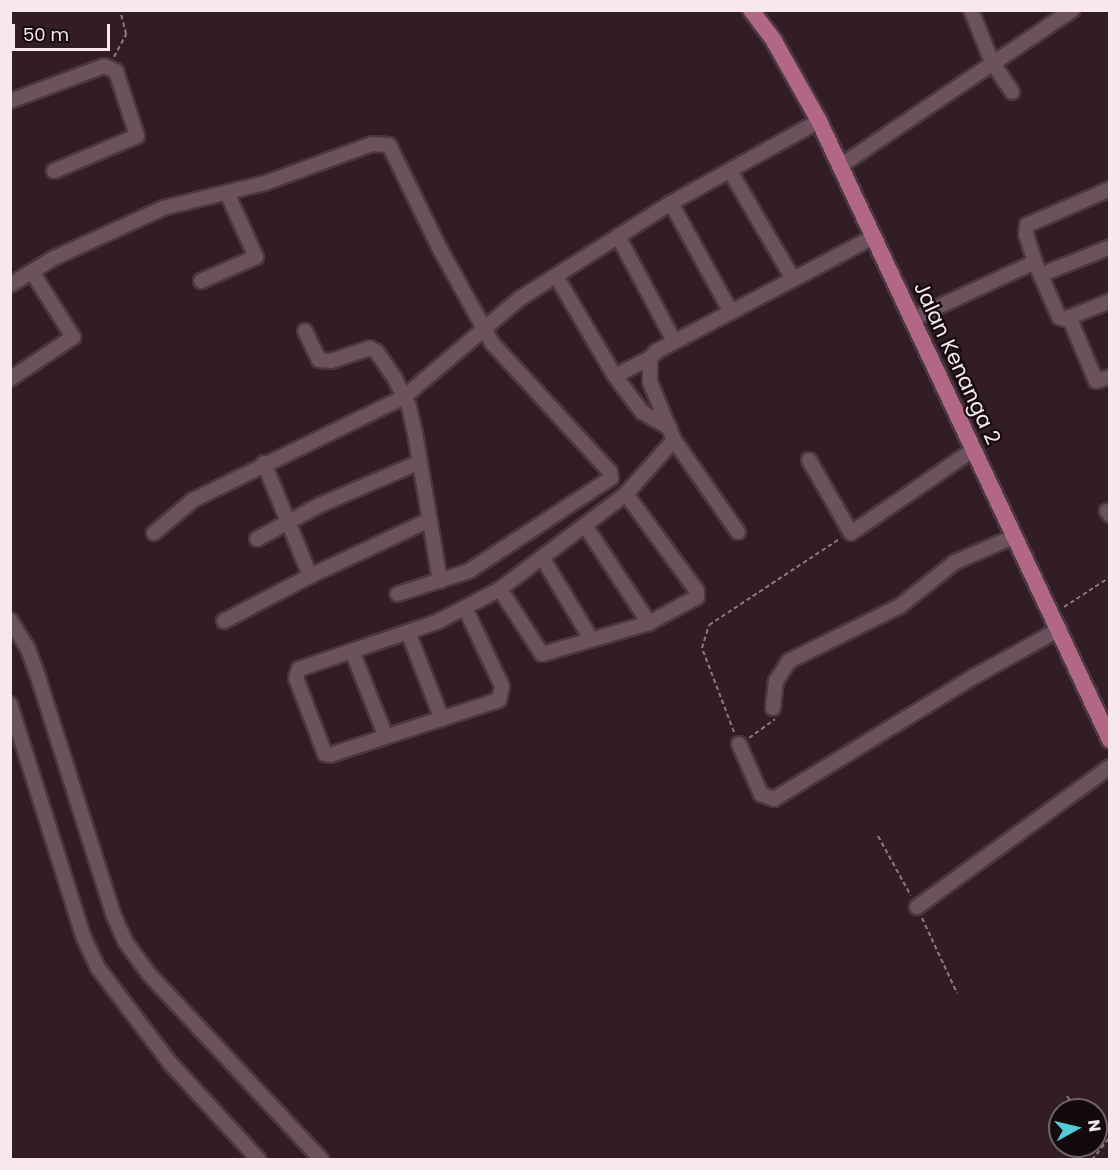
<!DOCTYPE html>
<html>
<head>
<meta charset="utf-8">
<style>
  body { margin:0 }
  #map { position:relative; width:1120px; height:1170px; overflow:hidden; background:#331d25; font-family:Poppins,sans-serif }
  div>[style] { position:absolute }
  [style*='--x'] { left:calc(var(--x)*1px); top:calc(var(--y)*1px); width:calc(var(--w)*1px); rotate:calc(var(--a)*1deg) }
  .path>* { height:2px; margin-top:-1px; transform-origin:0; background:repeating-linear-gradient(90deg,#8d7980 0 4.5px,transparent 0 7.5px) }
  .roads { filter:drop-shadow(2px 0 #4a383f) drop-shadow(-2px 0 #4a383f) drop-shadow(0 2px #4a383f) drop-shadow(0 -2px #4a383f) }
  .minor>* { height:14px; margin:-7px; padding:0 7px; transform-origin:7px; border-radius:7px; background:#6c525c }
  .major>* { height:16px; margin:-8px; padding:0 8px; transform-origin:8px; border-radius:8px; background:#b26786 }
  span { translate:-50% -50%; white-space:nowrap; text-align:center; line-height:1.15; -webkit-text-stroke:4.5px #140a0e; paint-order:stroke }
  .street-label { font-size:21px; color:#f8e8ed }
  .frame { position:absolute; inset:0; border:12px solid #f8e8ed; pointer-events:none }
  .north { position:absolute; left:1048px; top:1098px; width:60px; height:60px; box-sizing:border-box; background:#140a0e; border:2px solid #6f6367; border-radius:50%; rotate:82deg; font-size:16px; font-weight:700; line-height:24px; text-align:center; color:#f8e8ed }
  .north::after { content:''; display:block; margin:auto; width:21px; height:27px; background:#52cbd8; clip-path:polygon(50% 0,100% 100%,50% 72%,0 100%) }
  .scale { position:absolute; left:12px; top:24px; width:98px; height:27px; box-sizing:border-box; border:3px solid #f8e8ed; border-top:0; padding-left:8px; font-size:18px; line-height:21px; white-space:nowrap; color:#f8e8ed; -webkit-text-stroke:4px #140a0e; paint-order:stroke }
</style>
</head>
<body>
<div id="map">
  <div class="path">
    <i style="--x:114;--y:57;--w:26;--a:-62"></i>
    <i style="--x:126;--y:34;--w:25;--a:-104"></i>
    <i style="--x:1064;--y:607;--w:55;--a:-33.1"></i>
    <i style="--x:734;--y:732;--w:90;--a:-110.9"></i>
    <i style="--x:702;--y:648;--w:24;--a:-73"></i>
    <i style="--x:709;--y:625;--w:158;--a:-33.4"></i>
    <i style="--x:749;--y:738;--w:32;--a:-36"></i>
    <i style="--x:878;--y:836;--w:68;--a:61.2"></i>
    <i style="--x:922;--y:918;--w:83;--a:65"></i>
    <i style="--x:1067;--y:1096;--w:17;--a:57"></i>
    <i style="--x:1096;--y:1140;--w:9;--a:58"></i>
    <i style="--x:1092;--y:1160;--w:29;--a:-52"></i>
  </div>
  <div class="roads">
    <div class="minor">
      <i style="--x:971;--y:10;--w:56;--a:68"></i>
      <i style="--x:992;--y:62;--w:36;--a:56"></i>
      <i style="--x:10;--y:101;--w:100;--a:-20.4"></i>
      <i style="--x:104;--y:66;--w:13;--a:23"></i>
      <i style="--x:116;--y:71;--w:68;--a:72.1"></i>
      <i style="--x:137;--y:136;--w:90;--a:157.1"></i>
      <i style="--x:840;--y:166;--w:280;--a:-33.9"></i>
      <i style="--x:730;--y:171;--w:125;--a:59.7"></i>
      <i style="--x:671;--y:203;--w:124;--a:61.2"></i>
      <i style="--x:618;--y:236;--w:119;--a:61.9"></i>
      <i style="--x:1035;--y:262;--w:28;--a:-108"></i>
      <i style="--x:1026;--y:235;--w:10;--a:-84"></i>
      <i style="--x:1027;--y:225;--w:90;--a:-23.4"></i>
      <i style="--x:1040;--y:275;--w:75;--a:-21.8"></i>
      <i style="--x:556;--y:276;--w:116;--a:59.5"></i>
      <i style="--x:615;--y:376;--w:45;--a:53.1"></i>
      <i style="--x:642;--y:412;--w:32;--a:30"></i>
      <i style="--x:201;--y:281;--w:60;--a:-23.6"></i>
      <i style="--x:256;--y:257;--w:70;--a:-114.4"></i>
      <i style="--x:10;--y:285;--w:52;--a:-31.5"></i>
      <i style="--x:54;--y:258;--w:120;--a:-24.6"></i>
      <i style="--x:163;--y:208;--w:105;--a:-13.8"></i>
      <i style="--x:265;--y:183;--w:114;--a:-20"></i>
      <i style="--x:372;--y:144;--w:17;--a:3"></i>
      <i style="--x:389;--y:145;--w:116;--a:63.9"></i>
      <i style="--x:440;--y:249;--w:107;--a:61"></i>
      <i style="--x:492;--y:343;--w:175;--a:47.5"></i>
      <i style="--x:610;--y:472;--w:6;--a:81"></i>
      <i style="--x:611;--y:478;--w:170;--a:146.8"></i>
      <i style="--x:469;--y:571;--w:75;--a:162.1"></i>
      <i style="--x:1069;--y:317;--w:69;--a:67.1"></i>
      <i style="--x:1096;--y:381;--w:15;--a:-16"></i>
      <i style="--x:912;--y:319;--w:136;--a:-24.9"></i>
      <i style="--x:1035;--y:262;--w:60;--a:66.4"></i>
      <i style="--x:1059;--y:317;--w:6;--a:18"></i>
      <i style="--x:1065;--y:319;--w:48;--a:-21.8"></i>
      <i style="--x:305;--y:331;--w:32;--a:64"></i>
      <i style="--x:319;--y:360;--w:12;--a:5"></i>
      <i style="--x:331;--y:361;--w:41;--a:-18.4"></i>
      <i style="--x:370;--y:348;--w:8;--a:30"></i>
      <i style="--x:377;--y:352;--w:32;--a:56"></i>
      <i style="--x:395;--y:379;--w:31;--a:63"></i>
      <i style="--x:409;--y:407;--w:27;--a:77"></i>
      <i style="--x:415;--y:433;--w:150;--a:80.4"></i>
      <i style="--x:615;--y:376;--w:39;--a:-27"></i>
      <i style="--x:10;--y:379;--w:76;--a:-33.7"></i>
      <i style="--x:73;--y:337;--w:77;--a:-122.2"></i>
      <i style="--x:674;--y:440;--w:112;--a:55.2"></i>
      <i style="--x:809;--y:460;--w:84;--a:60.1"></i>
      <i style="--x:851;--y:533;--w:148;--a:-34.2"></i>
      <i style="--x:264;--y:463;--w:122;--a:67.8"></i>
      <i style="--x:310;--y:576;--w:132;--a:-25.2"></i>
      <i style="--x:626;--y:494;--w:120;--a:53.8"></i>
      <i style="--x:697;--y:591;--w:6;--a:90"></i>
      <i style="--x:697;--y:597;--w:55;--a:151.6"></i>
      <i style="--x:649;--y:623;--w:111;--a:163.8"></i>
      <i style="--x:542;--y:654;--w:77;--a:-122.9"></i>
      <i style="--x:500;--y:589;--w:158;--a:-37"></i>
      <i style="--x:626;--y:494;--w:72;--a:-48.4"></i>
      <i style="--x:674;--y:440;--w:63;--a:-112.5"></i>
      <i style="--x:650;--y:382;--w:24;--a:-90"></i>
      <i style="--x:650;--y:358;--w:10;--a:-45"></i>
      <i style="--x:657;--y:351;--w:244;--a:-27.8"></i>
      <i style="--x:1107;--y:511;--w:5;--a:53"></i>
      <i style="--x:586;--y:527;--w:115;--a:56.7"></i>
      <i style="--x:154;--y:533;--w:51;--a:-40.2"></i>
      <i style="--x:193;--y:500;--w:235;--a:-26"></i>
      <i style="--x:404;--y:397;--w:151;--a:-40.4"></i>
      <i style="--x:519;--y:299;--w:180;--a:-32.3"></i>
      <i style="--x:671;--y:203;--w:169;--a:-29"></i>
      <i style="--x:257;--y:539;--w:72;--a:-28.4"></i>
      <i style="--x:320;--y:505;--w:109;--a:-23.3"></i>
      <i style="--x:543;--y:559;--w:93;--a:59"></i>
      <i style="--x:465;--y:608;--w:86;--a:64.6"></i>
      <i style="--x:502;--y:686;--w:14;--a:102"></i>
      <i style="--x:499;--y:700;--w:178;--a:162"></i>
      <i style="--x:330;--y:755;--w:5;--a:-169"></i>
      <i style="--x:325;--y:754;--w:81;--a:-110.9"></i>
      <i style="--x:296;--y:678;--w:9;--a:-72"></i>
      <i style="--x:299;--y:669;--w:146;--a:-18.8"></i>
      <i style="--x:437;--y:622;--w:71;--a:-27.6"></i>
      <i style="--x:10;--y:620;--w:34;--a:58"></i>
      <i style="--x:28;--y:649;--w:33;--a:70"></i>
      <i style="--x:39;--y:680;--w:248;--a:72.4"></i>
      <i style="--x:114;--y:916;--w:27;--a:66"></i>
      <i style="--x:125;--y:941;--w:39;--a:54"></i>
      <i style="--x:148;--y:973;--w:255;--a:47.1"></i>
      <i style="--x:224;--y:621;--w:97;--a:-27.6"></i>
      <i style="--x:408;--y:632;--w:93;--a:68.7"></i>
      <i style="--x:352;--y:651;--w:92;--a:68.4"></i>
      <i style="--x:10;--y:704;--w:245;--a:72.5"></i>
      <i style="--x:84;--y:938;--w:33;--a:65"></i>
      <i style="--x:98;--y:968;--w:121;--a:52.8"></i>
      <i style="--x:171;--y:1064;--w:130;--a:47.5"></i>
      <i style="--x:773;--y:708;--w:27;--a:-84"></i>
      <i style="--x:776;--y:681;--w:24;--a:-57"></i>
      <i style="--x:789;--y:661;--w:124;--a:-26.4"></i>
      <i style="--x:900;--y:606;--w:70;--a:-38.7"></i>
      <i style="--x:955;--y:562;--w:63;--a:-23.3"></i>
      <i style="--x:739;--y:744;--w:55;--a:66.3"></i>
      <i style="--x:761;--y:794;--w:14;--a:21"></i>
      <i style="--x:774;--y:799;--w:236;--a:-31.5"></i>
      <i style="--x:975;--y:676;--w:97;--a:-28.9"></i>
      <i style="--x:917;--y:907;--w:238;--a:-36"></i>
    </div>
    <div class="major">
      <i style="--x:751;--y:10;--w:39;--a:53"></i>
      <i style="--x:774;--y:41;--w:92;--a:60.6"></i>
      <i style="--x:819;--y:121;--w:684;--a:64.82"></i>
    </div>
  </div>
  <div class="street-label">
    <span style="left:957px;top:363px;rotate:65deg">Jalan Kenanga 2</span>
  </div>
  <div class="frame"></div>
  <div class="north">N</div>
  <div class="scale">50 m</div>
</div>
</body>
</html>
